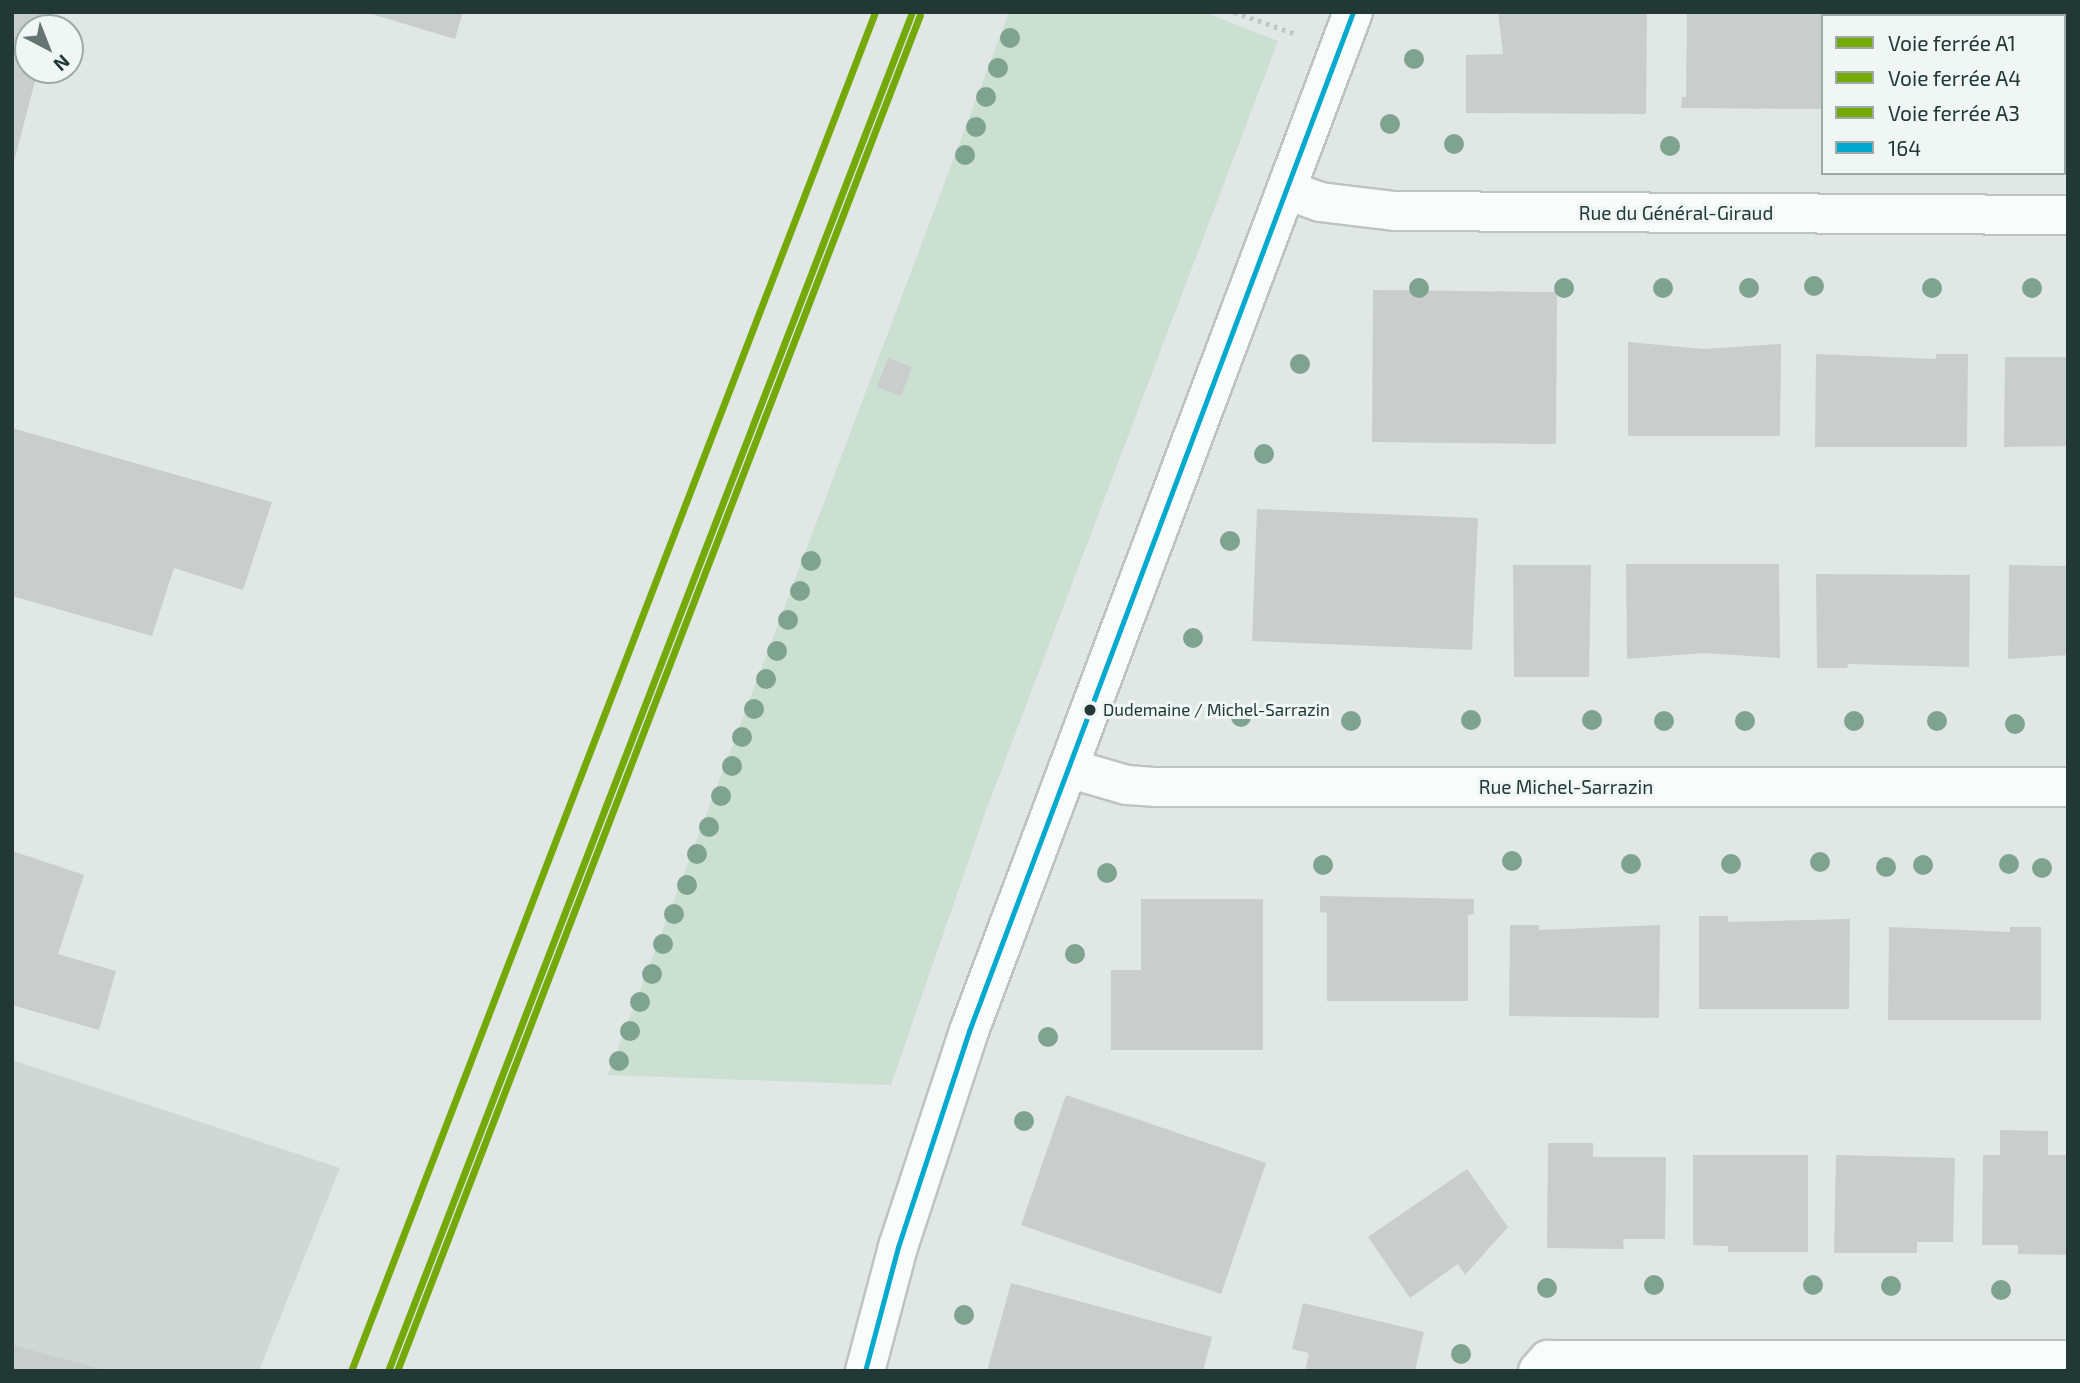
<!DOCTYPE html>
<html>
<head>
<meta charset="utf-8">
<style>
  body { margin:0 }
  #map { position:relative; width:2080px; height:1383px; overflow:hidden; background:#e1e7e5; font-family:"Exo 2",sans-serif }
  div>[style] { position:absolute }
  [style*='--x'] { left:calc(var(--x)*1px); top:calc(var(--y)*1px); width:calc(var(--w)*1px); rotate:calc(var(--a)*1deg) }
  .built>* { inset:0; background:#cfd8d5 }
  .green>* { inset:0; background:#cbdfd3 }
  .building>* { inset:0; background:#c9cecc }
  .path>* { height:4.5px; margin-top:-2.25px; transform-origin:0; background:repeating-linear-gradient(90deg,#bfc7c6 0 3.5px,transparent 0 8.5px) }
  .roads { filter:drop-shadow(2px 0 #bec3c2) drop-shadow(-2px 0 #bec3c2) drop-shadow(0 2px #bec3c2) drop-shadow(0 -2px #bec3c2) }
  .minor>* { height:38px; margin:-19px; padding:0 19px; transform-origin:19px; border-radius:19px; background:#fafbfb }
  .bus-1>* { height:5px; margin:-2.5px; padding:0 2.5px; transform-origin:2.5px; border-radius:2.5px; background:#00a9ce }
  .rail-1>* { height:7px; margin:-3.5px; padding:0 3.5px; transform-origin:3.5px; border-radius:3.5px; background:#75a908 }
  .rail-2>* { height:7px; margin:-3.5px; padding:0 3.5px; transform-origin:3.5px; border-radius:3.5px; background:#75a908 }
  .rail-3>* { height:7px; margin:-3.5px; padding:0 3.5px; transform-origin:3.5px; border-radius:3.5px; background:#75a908 }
  .trees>* { width:20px; height:20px; margin:-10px; border-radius:50%; background:#7fa391 }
  .dots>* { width:19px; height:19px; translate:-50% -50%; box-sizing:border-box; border:4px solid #eff6f3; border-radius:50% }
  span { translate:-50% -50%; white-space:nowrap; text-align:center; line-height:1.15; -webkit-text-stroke:6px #eff6f3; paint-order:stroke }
  .bus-label { font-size:17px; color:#213834 }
  .left { translate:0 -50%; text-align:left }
  .street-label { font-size:19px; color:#213834 }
  .frame { position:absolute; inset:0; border:14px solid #213834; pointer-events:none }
  .legend { position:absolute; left:1821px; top:14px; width:245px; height:161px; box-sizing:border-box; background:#eff6f3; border:2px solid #9daaa7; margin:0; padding:9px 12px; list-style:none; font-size:21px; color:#213834 }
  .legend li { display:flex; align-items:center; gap:14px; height:35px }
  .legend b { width:35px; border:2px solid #9daaa7 }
  .north { position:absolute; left:14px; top:14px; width:70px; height:70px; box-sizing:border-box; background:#eff6f3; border:2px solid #9daaa7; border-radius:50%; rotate:138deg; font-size:19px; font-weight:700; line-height:28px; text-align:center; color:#213834 }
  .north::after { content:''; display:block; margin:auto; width:24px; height:32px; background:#647572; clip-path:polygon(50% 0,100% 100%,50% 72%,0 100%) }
</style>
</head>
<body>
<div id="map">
  <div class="built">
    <i style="clip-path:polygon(12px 1060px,340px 1168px,259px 1371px,12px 1371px)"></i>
  </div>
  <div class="green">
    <i style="clip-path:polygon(1009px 12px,1204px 12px,1278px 41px,984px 816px,891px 1085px,608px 1075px)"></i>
  </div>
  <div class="building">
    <i style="clip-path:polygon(12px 12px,53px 12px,49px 28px,28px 28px,28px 70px,38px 70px,13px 165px)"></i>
    <i style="clip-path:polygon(365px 12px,463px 12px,455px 39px)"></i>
    <i style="clip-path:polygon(1498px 12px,1647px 12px,1646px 114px,1466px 113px,1466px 55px,1503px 54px)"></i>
    <i style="clip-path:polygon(1687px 12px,1836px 12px,1823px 16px,1823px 109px,1681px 108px,1682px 97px,1686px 97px)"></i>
    <i style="clip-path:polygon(1866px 12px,2016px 12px,2016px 16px,1866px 16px)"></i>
    <i style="clip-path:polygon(2047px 12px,2068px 12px,2068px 116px,2064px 16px)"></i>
    <i style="clip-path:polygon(1373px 290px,1557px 292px,1556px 444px,1372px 442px)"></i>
    <i style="clip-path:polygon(1628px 342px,1704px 349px,1781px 344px,1780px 436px,1628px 436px)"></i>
    <i style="clip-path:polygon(1816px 354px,1936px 359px,1936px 354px,1968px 354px,1967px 447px,1815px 447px)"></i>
    <i style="clip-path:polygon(2005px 357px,2068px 357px,2068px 446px,2004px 447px)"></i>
    <i style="clip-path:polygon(888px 358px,912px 367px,901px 396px,877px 387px)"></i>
    <i style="clip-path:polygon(12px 428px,272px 502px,243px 590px,174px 568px,152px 636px,12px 596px)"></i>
    <i style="clip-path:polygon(1257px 509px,1478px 518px,1472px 650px,1252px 641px)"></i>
    <i style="clip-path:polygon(1626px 564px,1779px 564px,1780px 658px,1704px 653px,1627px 659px)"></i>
    <i style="clip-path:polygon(1513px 565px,1591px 565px,1589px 677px,1514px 677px)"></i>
    <i style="clip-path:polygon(2009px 565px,2068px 566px,2068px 655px,2008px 659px)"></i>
    <i style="clip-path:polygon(1816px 574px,1970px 575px,1969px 667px,1848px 664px,1847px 668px,1817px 668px)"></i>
    <i style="clip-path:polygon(12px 851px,84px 875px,58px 954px,116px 971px,99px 1030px,12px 1005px)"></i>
    <i style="clip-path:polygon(1320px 896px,1474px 899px,1474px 914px,1468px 915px,1468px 1001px,1327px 1001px,1327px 913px,1320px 912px)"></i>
    <i style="clip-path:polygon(1141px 899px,1263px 899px,1263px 1050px,1111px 1050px,1111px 970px,1141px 970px)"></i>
    <i style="clip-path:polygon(1699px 916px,1728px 916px,1728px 922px,1850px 919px,1849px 1009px,1699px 1009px)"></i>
    <i style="clip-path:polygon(1510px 925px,1539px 925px,1539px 930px,1660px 925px,1659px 1018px,1509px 1016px)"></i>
    <i style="clip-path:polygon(1889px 927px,2010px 932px,2010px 927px,2041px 927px,2041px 1020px,1888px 1020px)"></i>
    <i style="clip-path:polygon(1066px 1095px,1266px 1163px,1221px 1294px,1021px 1225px)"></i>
    <i style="clip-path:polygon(2000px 1130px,2048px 1131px,2048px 1155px,2068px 1155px,2068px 1255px,2018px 1254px,2018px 1245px,1982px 1245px,1983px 1155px,2000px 1155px)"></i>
    <i style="clip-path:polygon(1548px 1143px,1593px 1143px,1593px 1157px,1666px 1157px,1665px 1239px,1623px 1239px,1624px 1249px,1547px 1248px)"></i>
    <i style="clip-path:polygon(1693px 1155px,1808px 1155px,1808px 1252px,1728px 1252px,1728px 1246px,1693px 1245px)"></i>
    <i style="clip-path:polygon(1836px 1155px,1955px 1158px,1953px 1242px,1917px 1242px,1917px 1253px,1834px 1253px)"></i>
    <i style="clip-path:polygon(1467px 1169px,1508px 1227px,1465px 1275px,1458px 1264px,1410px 1298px,1368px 1237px)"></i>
    <i style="clip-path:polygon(1011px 1283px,1212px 1337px,1203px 1371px,987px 1371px)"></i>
    <i style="clip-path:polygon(1303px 1303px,1424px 1332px,1415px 1371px,1305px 1371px,1309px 1353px,1292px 1349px)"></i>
    <i style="clip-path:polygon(12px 1345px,105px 1370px,105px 1371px,12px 1371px)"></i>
  </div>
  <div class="path">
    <i style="--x:1234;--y:12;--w:66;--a:19.5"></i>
  </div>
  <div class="roads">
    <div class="minor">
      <i style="--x:1287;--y:190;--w:35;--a:20"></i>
      <i style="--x:1320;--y:202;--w:75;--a:6.9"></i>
      <i style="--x:1394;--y:211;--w:674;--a:0.34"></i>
      <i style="--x:1068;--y:768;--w:61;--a:16.1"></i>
      <i style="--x:1127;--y:785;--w:30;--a:4"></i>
      <i style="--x:1157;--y:787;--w:911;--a:0"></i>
      <i style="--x:865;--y:1371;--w:128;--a:-75.1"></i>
      <i style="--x:898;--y:1247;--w:227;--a:-71.8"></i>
      <i style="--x:969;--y:1031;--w:1089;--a:-69.35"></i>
      <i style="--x:1538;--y:1371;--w:15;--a:-48"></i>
      <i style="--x:1548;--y:1360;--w:520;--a:0"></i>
    </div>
  </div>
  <div class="bus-1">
    <i style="--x:865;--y:1371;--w:128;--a:-75.1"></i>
    <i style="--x:898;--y:1247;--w:227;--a:-71.8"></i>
    <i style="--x:969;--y:1031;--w:1089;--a:-69.35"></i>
  </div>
  <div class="rail-1">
    <i style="--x:351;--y:1371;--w:1457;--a:-68.91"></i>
  </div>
  <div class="rail-2">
    <i style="--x:388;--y:1371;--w:1457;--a:-68.91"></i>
  </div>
  <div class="rail-3">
    <i style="--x:397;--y:1371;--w:1453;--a:-68.91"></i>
  </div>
  <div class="trees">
    <i style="left:1010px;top:38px"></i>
    <i style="left:1414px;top:59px"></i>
    <i style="left:998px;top:68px"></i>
    <i style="left:986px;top:97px"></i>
    <i style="left:1390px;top:124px"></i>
    <i style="left:976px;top:127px"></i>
    <i style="left:1454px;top:144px"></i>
    <i style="left:1670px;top:146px"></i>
    <i style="left:965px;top:155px"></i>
    <i style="left:1814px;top:286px"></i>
    <i style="left:1419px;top:288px"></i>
    <i style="left:1564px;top:288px"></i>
    <i style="left:1663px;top:288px"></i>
    <i style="left:1749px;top:288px"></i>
    <i style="left:1932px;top:288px"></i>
    <i style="left:2032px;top:288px"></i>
    <i style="left:1300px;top:364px"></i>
    <i style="left:1264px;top:454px"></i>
    <i style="left:1230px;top:541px"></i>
    <i style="left:811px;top:561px"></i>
    <i style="left:800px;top:591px"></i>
    <i style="left:788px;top:620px"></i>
    <i style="left:1193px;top:638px"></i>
    <i style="left:777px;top:651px"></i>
    <i style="left:766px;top:679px"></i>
    <i style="left:754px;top:709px"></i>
    <i style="left:1241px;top:717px"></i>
    <i style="left:1471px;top:720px"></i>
    <i style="left:1592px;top:720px"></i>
    <i style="left:1351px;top:721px"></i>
    <i style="left:1664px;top:721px"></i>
    <i style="left:1745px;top:721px"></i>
    <i style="left:1854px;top:721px"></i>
    <i style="left:1937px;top:721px"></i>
    <i style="left:2015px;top:724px"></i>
    <i style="left:742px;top:737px"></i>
    <i style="left:732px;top:766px"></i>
    <i style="left:721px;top:796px"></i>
    <i style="left:709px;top:827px"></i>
    <i style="left:697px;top:854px"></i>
    <i style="left:1512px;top:861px"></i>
    <i style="left:1820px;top:862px"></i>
    <i style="left:1631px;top:864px"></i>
    <i style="left:1731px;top:864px"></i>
    <i style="left:2009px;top:864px"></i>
    <i style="left:1323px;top:865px"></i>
    <i style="left:1923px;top:865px"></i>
    <i style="left:1886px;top:867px"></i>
    <i style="left:2042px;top:868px"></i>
    <i style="left:1107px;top:873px"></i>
    <i style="left:687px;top:885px"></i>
    <i style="left:674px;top:914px"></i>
    <i style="left:663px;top:944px"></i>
    <i style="left:1075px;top:954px"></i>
    <i style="left:652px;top:974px"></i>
    <i style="left:640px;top:1002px"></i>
    <i style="left:630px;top:1031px"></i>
    <i style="left:1048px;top:1037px"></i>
    <i style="left:619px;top:1061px"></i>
    <i style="left:1024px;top:1121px"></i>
    <i style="left:1654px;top:1285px"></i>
    <i style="left:1813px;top:1285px"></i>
    <i style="left:1891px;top:1286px"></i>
    <i style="left:1547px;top:1288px"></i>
    <i style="left:2001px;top:1290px"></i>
    <i style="left:964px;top:1315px"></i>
    <i style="left:1461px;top:1354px"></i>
  </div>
  <div class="dots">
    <i style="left:1090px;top:710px;background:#213834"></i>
  </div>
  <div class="bus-label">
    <span class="left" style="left:1103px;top:710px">Dudemaine / Michel-Sarrazin</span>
  </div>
  <div class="street-label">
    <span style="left:1676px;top:213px">Rue du Général-Giraud</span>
    <span style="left:1566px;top:787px">Rue Michel-Sarrazin</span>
  </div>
  <div class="frame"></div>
  <ul class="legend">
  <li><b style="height:9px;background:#75a908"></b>Voie ferrée A1</li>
  <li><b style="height:9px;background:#75a908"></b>Voie ferrée A4</li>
  <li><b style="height:9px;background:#75a908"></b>Voie ferrée A3</li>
  <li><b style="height:9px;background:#00a9ce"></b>164</li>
  </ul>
  <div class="north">N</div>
</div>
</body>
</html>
